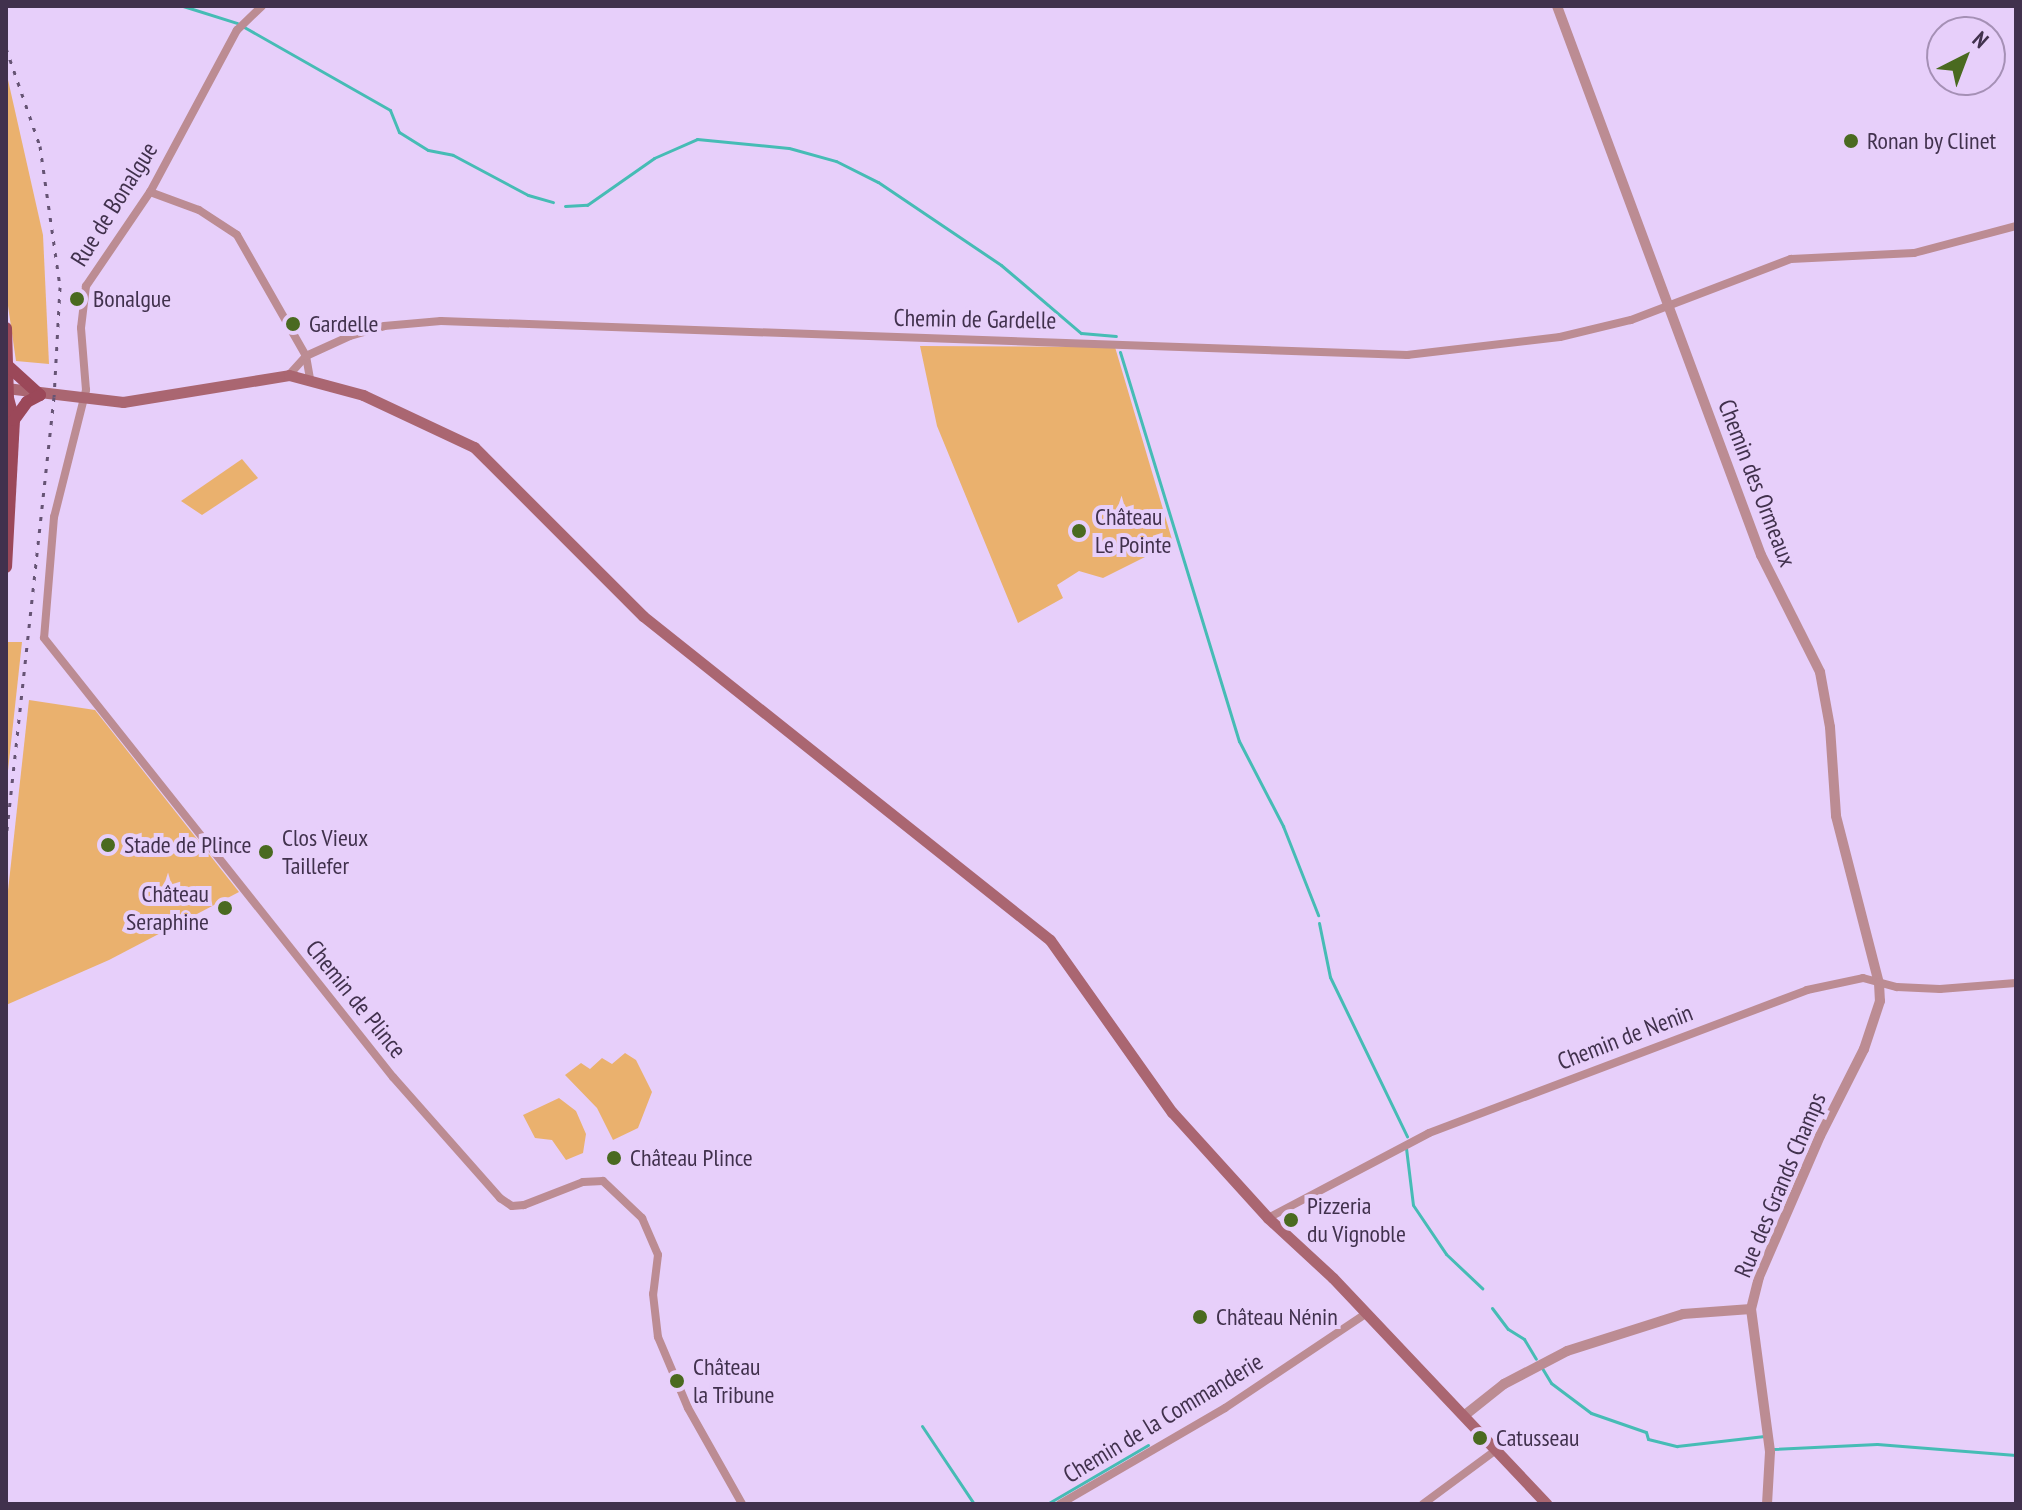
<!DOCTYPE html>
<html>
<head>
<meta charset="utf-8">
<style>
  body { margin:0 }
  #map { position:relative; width:2022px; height:1510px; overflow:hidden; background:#e7cffa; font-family:"PT Sans Narrow",sans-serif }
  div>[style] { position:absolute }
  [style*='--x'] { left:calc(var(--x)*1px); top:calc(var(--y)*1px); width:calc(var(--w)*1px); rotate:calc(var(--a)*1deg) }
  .green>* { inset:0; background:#eab16e }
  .stream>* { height:3px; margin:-1.5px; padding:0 1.5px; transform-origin:1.5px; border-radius:1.5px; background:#46bcb5 }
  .minor>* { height:8px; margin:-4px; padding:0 4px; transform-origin:4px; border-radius:4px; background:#bc8c93 }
  .tertiary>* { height:10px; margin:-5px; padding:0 5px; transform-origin:5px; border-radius:5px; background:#bc8c93 }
  .secondary>* { height:11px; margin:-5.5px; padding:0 5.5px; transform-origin:5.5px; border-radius:5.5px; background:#aa6671 }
  .primary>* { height:12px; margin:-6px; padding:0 6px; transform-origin:6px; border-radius:6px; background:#9b4859 }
  .rail>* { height:3px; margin-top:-1.5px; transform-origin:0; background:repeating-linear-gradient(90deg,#665474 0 4px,transparent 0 12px) }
  .dots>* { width:22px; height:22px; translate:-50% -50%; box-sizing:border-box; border:4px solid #e7cffa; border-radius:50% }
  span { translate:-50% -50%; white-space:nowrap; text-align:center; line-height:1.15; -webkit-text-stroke:8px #e7cffa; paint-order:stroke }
  .poi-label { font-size:24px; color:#41314d }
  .left { translate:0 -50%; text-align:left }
  .right { translate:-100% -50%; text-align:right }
  .street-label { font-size:24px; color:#41314d }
  .frame { position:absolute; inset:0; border:8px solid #41314d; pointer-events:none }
  .north { position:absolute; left:1926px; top:16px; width:80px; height:80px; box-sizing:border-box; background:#e7cffa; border:2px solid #a590b5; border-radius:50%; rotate:42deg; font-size:22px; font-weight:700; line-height:32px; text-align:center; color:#41314d }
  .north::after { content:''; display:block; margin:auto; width:28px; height:36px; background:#4a6a20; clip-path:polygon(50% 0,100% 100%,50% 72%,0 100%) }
</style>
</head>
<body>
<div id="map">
  <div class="green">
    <i style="clip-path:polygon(6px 71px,43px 235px,49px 364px,16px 361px,6px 292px)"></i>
    <i style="clip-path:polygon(920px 346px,1115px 347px,1173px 543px,1103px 578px,1079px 571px,1057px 585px,1063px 598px,1018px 623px,937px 426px)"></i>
    <i style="clip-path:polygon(242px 459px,258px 478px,202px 515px,181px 501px)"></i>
    <i style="clip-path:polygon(6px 642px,22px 642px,6px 789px)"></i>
    <i style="clip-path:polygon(29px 700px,95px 710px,239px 892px,109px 960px,6px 1005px,6px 909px)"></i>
    <i style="clip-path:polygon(625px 1053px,636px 1060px,652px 1092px,638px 1128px,613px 1140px,597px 1108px,565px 1075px,581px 1063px,590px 1069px,602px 1058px,612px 1064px)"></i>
    <i style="clip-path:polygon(559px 1098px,576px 1111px,586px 1134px,583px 1153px,566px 1160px,552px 1140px,535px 1138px,523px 1115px)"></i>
  </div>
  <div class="stream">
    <i style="--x:183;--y:6;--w:57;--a:17.5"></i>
    <i style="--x:244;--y:27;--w:168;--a:29.6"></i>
    <i style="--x:390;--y:110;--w:24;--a:68"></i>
    <i style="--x:399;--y:132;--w:34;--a:32"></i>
    <i style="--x:428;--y:150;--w:25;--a:11"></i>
    <i style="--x:453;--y:155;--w:85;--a:28.1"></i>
    <i style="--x:528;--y:195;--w:26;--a:16"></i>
    <i style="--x:565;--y:206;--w:22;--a:-3"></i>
    <i style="--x:587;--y:205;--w:82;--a:-35"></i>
    <i style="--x:654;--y:158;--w:47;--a:-23.8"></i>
    <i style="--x:697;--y:139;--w:92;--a:5.6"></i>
    <i style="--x:789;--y:148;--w:49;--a:15.5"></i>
    <i style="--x:836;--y:161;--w:47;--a:26.6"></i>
    <i style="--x:878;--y:182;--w:148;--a:34"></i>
    <i style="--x:1001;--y:265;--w:105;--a:40.4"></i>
    <i style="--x:1081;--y:333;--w:35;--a:5"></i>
    <i style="--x:1120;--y:352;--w:407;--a:73"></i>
    <i style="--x:1239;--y:741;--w:96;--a:62.6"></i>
    <i style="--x:1283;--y:826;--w:96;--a:68.5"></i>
    <i style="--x:1319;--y:923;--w:55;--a:78.5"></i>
    <i style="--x:1330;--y:977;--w:177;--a:64.2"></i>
    <i style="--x:1406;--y:1148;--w:57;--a:83"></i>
    <i style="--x:1413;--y:1205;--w:59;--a:56"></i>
    <i style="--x:1446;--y:1254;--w:50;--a:43.4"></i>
    <i style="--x:1492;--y:1308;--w:26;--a:53"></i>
    <i style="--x:1508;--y:1329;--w:19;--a:32"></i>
    <i style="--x:1524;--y:1339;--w:23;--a:59"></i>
    <i style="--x:1542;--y:1368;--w:17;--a:59"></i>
    <i style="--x:1551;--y:1383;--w:50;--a:36.9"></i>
    <i style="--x:1591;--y:1413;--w:58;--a:19.1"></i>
    <i style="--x:1646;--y:1432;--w:7;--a:74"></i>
    <i style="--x:1648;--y:1439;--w:30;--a:14"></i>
    <i style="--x:1677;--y:1446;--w:88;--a:-6.6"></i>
    <i style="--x:922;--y:1426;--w:94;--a:56.3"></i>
    <i style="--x:1773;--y:1449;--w:104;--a:-2.8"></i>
    <i style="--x:1877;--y:1444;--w:139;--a:4.5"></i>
    <i style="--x:1047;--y:1504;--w:117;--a:-30.3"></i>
  </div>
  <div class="minor">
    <i style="--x:262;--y:6;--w:35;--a:136"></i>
    <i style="--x:237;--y:30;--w:184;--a:118.2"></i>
    <i style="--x:150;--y:192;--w:114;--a:124.2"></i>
    <i style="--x:86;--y:286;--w:42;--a:96.8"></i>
    <i style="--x:81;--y:328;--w:62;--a:85.4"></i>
    <i style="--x:86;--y:390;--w:131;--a:104.1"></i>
    <i style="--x:54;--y:517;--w:121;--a:94.7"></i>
    <i style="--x:44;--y:638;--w:561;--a:51.52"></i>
    <i style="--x:393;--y:1077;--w:162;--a:48.5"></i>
    <i style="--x:500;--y:1198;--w:14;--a:34"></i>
    <i style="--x:512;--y:1206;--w:12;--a:-5"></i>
    <i style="--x:524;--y:1205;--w:63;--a:-21.3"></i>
    <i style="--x:583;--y:1182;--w:20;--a:-3"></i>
    <i style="--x:603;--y:1181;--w:54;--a:43.5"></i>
    <i style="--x:642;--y:1218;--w:40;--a:66.6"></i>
    <i style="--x:658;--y:1255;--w:39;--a:97"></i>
    <i style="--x:653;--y:1294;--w:43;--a:83.4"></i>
    <i style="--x:658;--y:1337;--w:77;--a:67.1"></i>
    <i style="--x:688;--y:1408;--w:110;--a:60.6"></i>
    <i style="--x:150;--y:192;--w:52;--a:20.2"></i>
    <i style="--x:199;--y:210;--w:45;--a:33.3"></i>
    <i style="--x:237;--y:235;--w:139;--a:60.3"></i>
    <i style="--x:306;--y:356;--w:22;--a:80"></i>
    <i style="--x:289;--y:375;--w:25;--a:-48"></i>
    <i style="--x:306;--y:356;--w:48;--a:-24.4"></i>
    <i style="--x:350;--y:336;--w:35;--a:-16"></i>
    <i style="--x:384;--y:326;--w:57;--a:-5"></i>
    <i style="--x:441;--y:321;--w:967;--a:2.02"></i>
    <i style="--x:1407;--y:355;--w:154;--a:-6.7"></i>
    <i style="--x:1560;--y:337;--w:73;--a:-13.5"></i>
    <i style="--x:1631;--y:320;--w:171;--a:-20.9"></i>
    <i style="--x:1791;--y:259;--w:123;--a:-2.8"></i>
    <i style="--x:1914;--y:253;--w:106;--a:-14.8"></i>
    <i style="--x:1268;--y:1218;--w:182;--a:-27.8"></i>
    <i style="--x:1429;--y:1133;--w:404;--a:-20.7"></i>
    <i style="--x:1807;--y:990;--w:57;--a:-12.1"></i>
    <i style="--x:1863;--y:978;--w:35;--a:15"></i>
    <i style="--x:1897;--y:987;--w:43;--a:2.7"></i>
    <i style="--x:1940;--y:989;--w:76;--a:-4.5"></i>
    <i style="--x:1060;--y:1504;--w:191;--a:-30.2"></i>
    <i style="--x:1225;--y:1408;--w:171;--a:-33.8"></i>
    <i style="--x:1423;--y:1504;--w:91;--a:-36.5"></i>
  </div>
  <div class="tertiary">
    <i style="--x:1557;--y:6;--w:586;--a:69.62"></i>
    <i style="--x:1761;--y:555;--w:131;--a:63.2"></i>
    <i style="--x:1820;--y:672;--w:56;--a:79.7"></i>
    <i style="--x:1830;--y:727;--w:89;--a:86.1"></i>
    <i style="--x:1836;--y:816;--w:172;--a:75.6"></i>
    <i style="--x:1879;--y:983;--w:18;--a:87"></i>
    <i style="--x:1880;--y:1001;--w:51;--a:108.4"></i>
    <i style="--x:1864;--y:1049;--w:97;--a:116.8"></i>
    <i style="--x:1820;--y:1136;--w:154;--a:113.4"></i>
    <i style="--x:1759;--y:1277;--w:33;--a:104"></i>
    <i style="--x:1751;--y:1309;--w:144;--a:82.4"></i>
    <i style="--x:1770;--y:1452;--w:52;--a:93.3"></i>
    <i style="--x:1465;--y:1415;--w:50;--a:-38.5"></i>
    <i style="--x:1504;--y:1384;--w:71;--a:-27.6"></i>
    <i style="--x:1567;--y:1351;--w:122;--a:-17.7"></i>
    <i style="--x:1683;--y:1314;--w:68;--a:-4.2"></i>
  </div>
  <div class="secondary">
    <i style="--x:6;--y:388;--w:118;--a:6.8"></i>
    <i style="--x:123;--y:402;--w:168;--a:-9.2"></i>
    <i style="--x:289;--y:375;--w:77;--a:15.1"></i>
    <i style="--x:363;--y:395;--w:123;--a:25.1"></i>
    <i style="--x:474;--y:447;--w:239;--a:45"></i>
    <i style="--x:643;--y:616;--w:520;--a:38.52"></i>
    <i style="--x:1050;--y:940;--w:211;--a:54.7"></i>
    <i style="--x:1172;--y:1112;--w:143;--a:47.8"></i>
    <i style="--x:1268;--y:1218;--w:88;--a:42.7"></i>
    <i style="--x:1333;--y:1278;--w:311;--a:46.6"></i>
  </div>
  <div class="primary">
    <i style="--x:6;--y:328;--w:70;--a:88.4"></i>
    <i style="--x:8;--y:398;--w:23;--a:75"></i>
    <i style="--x:14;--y:420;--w:147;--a:93.1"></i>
    <i style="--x:8;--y:366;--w:43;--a:42.2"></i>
    <i style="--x:40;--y:395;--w:15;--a:152"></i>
    <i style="--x:27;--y:402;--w:22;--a:126"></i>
  </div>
  <div class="rail">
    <i style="--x:6;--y:48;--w:104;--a:70.9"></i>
    <i style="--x:40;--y:146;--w:142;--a:81.9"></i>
    <i style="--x:60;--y:287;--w:110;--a:93.1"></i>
    <i style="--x:54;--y:397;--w:445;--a:96.2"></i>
  </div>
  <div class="dots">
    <i style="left:1851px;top:141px;background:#4a6a20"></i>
    <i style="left:77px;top:299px;background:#4a6a20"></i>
    <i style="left:293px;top:324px;background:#4a6a20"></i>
    <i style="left:1079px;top:531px;background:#4a6a20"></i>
    <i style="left:108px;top:845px;background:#4a6a20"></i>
    <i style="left:266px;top:852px;background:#4a6a20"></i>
    <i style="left:225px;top:908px;background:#4a6a20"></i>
    <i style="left:614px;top:1158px;background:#4a6a20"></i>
    <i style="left:1291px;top:1220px;background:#4a6a20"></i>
    <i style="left:1200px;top:1317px;background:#4a6a20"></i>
    <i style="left:677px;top:1381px;background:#4a6a20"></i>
    <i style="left:1480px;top:1438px;background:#4a6a20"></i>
  </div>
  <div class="poi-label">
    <span class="left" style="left:1867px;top:141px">Ronan by Clinet</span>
    <span class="left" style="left:93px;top:299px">Bonalgue</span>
    <span class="left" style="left:309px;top:324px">Gardelle</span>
    <span class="left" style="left:1095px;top:531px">Château<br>Le Pointe</span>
    <span class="left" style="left:282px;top:852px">Clos Vieux<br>Taillefer</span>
    <span class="left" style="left:124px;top:845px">Stade de Plince</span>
    <span class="right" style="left:209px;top:908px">Château<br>Seraphine</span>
    <span class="left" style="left:630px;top:1158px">Château Plince</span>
    <span class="left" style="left:1307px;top:1220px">Pizzeria<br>du Vignoble</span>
    <span class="left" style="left:1216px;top:1317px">Château Nénin</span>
    <span class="left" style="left:693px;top:1381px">Château<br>la Tribune</span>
    <span class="left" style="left:1496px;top:1438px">Catusseau</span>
  </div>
  <div class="street-label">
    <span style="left:114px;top:204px;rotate:-58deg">Rue de Bonalgue</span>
    <span style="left:975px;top:319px;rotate:1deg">Chemin de Gardelle</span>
    <span style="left:1757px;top:483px;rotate:69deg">Chemin des Ormeaux</span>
    <span style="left:356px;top:999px;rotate:51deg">Chemin de Plince</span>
    <span style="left:1625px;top:1037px;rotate:-21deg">Chemin de Nenin</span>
    <span style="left:1780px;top:1185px;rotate:-67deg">Rue des Grands Champs</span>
    <span style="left:1163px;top:1418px;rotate:-31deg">Chemin de la Commanderie</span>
  </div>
  <div class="frame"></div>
  <div class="north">N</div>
</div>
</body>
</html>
